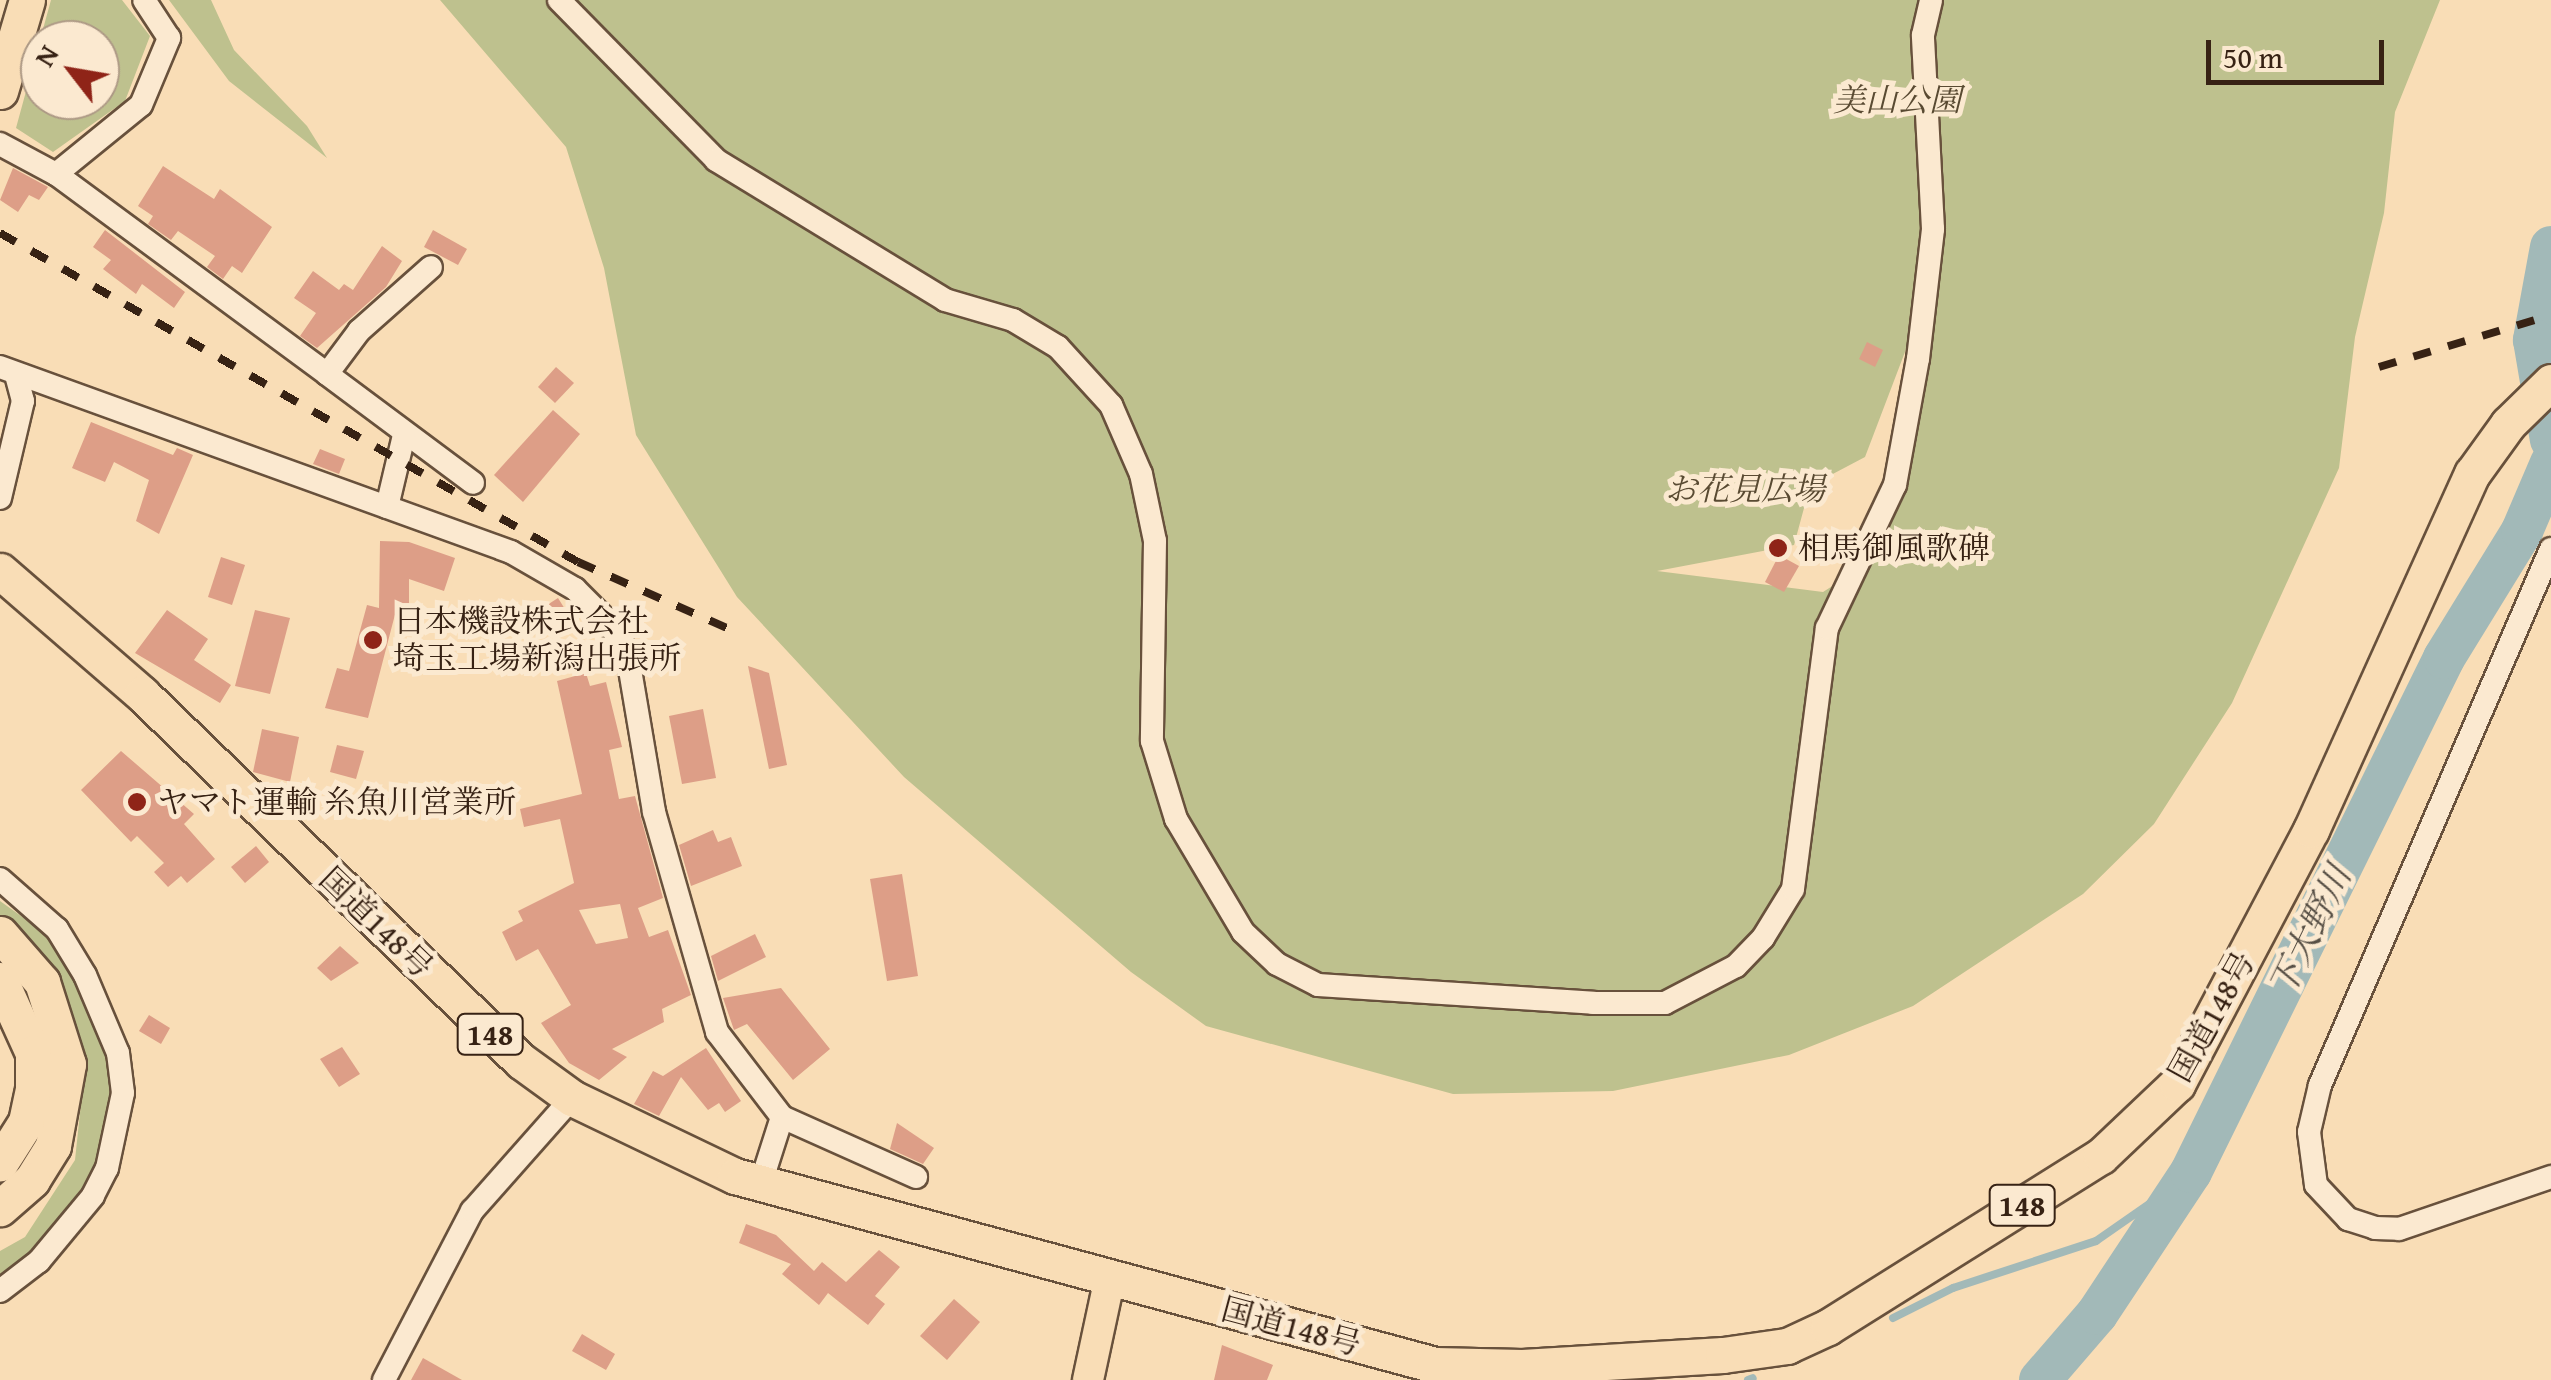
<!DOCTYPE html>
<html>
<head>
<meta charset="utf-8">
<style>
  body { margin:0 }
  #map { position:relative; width:2551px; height:1380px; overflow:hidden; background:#f9ddb6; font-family:"Gentium Book Plus","Noto Serif JP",serif }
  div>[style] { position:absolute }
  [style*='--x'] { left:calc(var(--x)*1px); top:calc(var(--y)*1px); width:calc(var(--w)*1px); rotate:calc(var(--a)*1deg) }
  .green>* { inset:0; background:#bec18e }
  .stream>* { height:8px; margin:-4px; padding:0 4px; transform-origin:4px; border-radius:4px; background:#a2b9b8 }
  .river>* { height:42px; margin:-21px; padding:0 21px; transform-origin:21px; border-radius:21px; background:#a2b9b8 }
  .building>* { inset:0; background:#dd9e87 }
  .roads { filter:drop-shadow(2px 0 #68513c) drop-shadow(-2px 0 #68513c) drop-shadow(0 2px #68513c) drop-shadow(0 -2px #68513c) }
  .minor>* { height:22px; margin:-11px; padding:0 11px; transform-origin:11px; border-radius:11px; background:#fbe9d0 }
  .major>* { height:30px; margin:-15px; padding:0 15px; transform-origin:15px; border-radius:15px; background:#f9ddb6 }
  .highway>* { height:35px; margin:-17.5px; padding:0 17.5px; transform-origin:17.5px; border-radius:17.5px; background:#f9ddb6 }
  .rail>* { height:8px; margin-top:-4px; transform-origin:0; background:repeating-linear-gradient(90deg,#372214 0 18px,transparent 0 36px) }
  .dots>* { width:28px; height:28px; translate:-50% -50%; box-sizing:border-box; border:5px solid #fbe9d0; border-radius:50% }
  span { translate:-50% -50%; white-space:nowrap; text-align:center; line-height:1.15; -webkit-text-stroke:10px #fbe9d0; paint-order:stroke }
  .shield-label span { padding:2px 8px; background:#fbe9d0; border:2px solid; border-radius:8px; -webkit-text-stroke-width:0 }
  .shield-label { font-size:30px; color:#372214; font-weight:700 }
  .park-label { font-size:32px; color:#594a32; font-style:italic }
  .poi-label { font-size:32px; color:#372214 }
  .left { translate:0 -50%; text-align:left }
  .street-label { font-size:32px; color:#372214 }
  .water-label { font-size:35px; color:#574f45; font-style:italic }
  .north { position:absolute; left:20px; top:20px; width:100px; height:100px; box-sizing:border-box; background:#fbe9d0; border:2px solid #ad9985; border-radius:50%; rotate:301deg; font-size:28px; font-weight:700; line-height:40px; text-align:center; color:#372214 }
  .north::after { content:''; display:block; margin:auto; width:35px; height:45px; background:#8f2418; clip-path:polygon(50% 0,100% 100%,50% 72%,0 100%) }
  .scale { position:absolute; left:2206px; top:40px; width:178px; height:45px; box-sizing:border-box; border:5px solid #372214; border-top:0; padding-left:12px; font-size:30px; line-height:35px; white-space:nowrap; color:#372214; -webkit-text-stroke:8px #fbe9d0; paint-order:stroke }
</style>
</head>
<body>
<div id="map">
  <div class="green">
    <i style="clip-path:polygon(51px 0,122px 0,150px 36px,125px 101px,53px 152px,16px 128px,40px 40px,40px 100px,100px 100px,100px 40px,40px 40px)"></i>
    <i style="clip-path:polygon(169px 0,211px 0,234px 50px,307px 126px,327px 158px,229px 81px)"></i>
    <i style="clip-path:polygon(evenodd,440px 0,2440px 0,2395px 112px,2384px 213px,2355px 337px,2339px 468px,2232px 703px,2154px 824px,2083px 894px,1913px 1006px,1789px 1055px,1613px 1091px,1453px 1094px,1206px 1026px,1131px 972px,904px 777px,737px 597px,636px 435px,604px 268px,566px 147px,440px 0,1932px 281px,1896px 502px,1862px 567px,1823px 592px,1657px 571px,1794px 545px,1810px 486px,1865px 457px,1932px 281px)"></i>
    <i style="clip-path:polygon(0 901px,52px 938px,81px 981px,109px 1052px,114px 1090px,105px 1145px,90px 1183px,55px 1234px,0 1280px,0 1251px,25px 1237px,75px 1160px,84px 1075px,67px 999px,30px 949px,0 922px)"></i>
  </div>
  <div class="stream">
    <i style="--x:1893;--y:1318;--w:67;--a:-26.6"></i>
    <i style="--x:1953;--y:1288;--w:151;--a:-18.2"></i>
    <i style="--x:2096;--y:1241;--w:112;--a:-34.8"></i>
    <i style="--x:1748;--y:1380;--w:5;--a:-22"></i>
  </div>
  <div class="river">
    <i style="--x:2551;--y:247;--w:95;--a:100.4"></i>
    <i style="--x:2534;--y:340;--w:101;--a:80.4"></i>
    <i style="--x:2040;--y:1380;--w:87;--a:-49.2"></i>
    <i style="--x:2097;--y:1314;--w:170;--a:-56.5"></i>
    <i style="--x:2191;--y:1172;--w:573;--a:-63.79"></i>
    <i style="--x:2444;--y:658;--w:149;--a:-58.4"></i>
    <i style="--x:2522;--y:531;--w:74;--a:-66.9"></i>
  </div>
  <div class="building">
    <i style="clip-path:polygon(163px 166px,214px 199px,220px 189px,272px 227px,242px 273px,232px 266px,223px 279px,207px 267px,215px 256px,178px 231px,171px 240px,148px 224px,153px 216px,138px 206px)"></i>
    <i style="clip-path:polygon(13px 168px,48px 187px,39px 200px,29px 195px,18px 212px,0 200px)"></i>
    <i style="clip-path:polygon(105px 230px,185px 292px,174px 308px,142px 284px,136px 294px,103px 269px,111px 260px,93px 247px)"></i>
    <i style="clip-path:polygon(433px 230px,467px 249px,458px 265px,424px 247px)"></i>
    <i style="clip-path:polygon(382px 246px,402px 261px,386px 287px,317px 348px,300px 336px,316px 313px,294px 298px,313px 271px,339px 290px,344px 284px,353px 290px)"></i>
    <i style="clip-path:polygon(1867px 342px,1883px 350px,1875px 367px,1859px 359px)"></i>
    <i style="clip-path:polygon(556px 367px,574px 383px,555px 403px,538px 387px)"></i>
    <i style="clip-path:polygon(553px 410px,580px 434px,523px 502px,494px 475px)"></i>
    <i style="clip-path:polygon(91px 422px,173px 455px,177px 448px,193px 455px,159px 534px,136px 521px,149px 480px,114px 462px,105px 482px,72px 468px)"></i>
    <i style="clip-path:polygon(320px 449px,345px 459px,339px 474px,313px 464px)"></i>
    <i style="clip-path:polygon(380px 541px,409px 542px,455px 558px,444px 591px,409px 579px,409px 603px,398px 603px,368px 718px,325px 708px,337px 668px,349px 671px,367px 605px,379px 608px)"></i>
    <i style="clip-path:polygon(1779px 555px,1799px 566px,1784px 592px,1765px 582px)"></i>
    <i style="clip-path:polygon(221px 557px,245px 565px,232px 605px,208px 597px)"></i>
    <i style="clip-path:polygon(558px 598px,568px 614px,541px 632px,530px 616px)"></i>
    <i style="clip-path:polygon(167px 610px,208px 639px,194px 660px,231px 685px,220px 703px,135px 653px)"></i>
    <i style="clip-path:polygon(255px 610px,290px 618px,270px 694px,235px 686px)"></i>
    <i style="clip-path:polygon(748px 666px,769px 673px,787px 765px,769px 769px)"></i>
    <i style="clip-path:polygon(evenodd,586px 673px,590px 686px,606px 682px,622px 747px,609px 750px,619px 799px,635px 796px,663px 898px,638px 908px,649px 937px,668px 930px,691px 995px,662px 1009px,664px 1022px,612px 1049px,627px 1057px,599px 1080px,569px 1063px,541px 1023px,571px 1005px,538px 949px,516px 961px,502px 932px,523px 921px,518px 911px,574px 883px,560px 819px,524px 827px,520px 809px,582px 794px,557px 681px,586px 673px,620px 904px,628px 938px,596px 944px,579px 910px,620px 904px)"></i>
    <i style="clip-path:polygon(703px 709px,716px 778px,682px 784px,669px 716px)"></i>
    <i style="clip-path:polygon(262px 729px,299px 737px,290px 782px,253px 772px)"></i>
    <i style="clip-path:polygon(337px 745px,364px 751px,356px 779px,330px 772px)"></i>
    <i style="clip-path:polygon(121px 751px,194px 814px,184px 824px,215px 859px,187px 883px,181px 876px,168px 887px,154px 872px,164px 863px,137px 836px,131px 842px,81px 790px)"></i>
    <i style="clip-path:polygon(713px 830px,718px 842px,731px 837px,742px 866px,691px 886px,679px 845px)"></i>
    <i style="clip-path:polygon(256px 846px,269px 862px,245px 883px,231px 867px)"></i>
    <i style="clip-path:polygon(902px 874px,918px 976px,887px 981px,870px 879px)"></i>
    <i style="clip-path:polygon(755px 934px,766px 957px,718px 981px,711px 956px)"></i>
    <i style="clip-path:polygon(340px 946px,359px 963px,331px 981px,317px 968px)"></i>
    <i style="clip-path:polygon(781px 988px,830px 1049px,793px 1080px,747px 1024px,734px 1030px,723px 998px)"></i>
    <i style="clip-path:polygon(149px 1015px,170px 1028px,161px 1044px,139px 1031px)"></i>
    <i style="clip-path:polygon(342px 1047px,360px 1074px,339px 1087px,320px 1059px)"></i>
    <i style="clip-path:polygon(706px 1048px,741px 1101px,725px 1112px,719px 1103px,708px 1110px,681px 1077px,659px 1116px,634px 1104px,653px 1071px,663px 1076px)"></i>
    <i style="clip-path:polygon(897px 1123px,934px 1148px,923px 1164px,890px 1149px)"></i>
    <i style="clip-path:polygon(746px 1224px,776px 1235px,814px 1271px,822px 1262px,846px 1282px,879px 1250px,900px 1267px,875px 1296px,885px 1304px,868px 1325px,828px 1293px,819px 1305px,782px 1274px,791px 1264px,739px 1243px)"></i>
    <i style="clip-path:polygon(954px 1299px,980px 1322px,947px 1360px,920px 1336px)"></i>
    <i style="clip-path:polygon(582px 1334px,615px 1354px,606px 1370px,572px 1351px)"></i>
    <i style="clip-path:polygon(1222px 1345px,1273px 1365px,1267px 1380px,1214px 1380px)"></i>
    <i style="clip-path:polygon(423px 1358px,462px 1380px,411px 1380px)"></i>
  </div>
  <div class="roads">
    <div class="minor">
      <i style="--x:559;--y:0;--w:224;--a:45.5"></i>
      <i style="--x:716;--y:160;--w:268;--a:31.4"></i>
      <i style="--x:945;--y:300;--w:71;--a:16.4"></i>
      <i style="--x:1013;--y:320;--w:52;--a:31"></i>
      <i style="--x:1058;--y:347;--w:79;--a:47.6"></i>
      <i style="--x:1111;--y:405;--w:75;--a:66.5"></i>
      <i style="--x:1141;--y:474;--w:68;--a:78.2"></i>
      <i style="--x:1155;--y:541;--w:200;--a:90.9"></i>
      <i style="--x:1152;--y:741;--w:82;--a:72.9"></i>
      <i style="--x:1176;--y:819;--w:131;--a:59.3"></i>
      <i style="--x:1243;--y:932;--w:47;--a:43.3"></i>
      <i style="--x:1277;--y:964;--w:46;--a:27.1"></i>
      <i style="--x:1318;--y:985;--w:276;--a:3.7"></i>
      <i style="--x:1593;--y:1003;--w:72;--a:0"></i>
      <i style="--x:1665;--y:1003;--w:80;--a:-27.5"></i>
      <i style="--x:1736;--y:966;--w:39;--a:-46"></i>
      <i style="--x:1763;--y:938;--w:57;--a:-58.5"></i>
      <i style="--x:1793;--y:889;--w:263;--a:-82.6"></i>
      <i style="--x:1827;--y:628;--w:158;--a:-64.6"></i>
      <i style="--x:1895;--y:485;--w:128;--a:-79.7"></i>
      <i style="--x:1918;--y:359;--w:131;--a:-83.4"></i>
      <i style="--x:1933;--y:229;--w:194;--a:-93"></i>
      <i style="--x:1923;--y:35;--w:36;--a:-77"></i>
      <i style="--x:0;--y:144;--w:64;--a:28.2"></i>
      <i style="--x:56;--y:174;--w:337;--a:36.4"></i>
      <i style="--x:327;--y:374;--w:54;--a:-53.3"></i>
      <i style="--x:359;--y:331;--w:96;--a:-41.6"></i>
      <i style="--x:56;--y:174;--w:109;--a:-39.1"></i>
      <i style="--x:141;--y:105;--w:73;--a:-67.3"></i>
      <i style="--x:169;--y:38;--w:45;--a:-123.3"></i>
      <i style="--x:0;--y:367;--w:543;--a:19.9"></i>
      <i style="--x:511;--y:552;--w:74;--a:30"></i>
      <i style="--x:575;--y:589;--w:47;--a:45"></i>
      <i style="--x:608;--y:622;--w:36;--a:58"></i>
      <i style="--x:627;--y:652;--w:162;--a:80.4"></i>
      <i style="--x:654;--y:812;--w:229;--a:74"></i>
      <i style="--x:717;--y:1032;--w:107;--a:52.6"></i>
      <i style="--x:782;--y:1117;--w:69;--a:107.7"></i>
      <i style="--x:327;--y:374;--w:182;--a:36.7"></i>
      <i style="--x:0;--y:498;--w:100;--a:-76.7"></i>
      <i style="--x:23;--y:401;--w:28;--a:-105"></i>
      <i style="--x:387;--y:507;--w:74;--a:-76.7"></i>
      <i style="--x:2551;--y:549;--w:584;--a:113.31"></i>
      <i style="--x:2320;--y:1085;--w:48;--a:103.2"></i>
      <i style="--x:2309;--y:1132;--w:53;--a:82.5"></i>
      <i style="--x:2316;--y:1185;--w:47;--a:46.7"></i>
      <i style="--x:2348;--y:1219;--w:28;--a:18"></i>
      <i style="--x:2375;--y:1228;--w:24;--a:2"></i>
      <i style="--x:2399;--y:1229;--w:161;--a:-18.9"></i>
      <i style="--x:0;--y:879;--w:76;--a:41.3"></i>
      <i style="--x:57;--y:929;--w:54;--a:58.7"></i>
      <i style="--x:85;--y:975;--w:85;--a:67.1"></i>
      <i style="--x:118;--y:1053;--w:40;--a:82.9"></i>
      <i style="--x:123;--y:1093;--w:77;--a:102"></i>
      <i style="--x:107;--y:1168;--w:31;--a:117"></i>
      <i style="--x:93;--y:1196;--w:85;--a:129.7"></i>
      <i style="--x:39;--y:1261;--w:49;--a:142.4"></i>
      <i style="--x:782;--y:1117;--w:147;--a:24.1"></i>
      <i style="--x:384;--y:1380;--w:191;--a:-62.5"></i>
      <i style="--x:472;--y:1211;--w:151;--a:-48.5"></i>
    </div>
    <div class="major">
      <i style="--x:1088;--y:1380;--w:105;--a:-77.9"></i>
    </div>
    <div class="highway">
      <i style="--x:0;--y:91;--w:95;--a:-73.5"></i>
      <i style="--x:0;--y:571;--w:188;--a:40.9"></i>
      <i style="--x:142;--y:694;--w:528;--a:44.08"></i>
      <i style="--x:521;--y:1061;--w:63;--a:36"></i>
      <i style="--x:572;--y:1098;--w:181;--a:25.6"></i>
      <i style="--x:735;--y:1176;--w:725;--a:15.11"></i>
      <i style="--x:1435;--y:1365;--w:87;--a:1.3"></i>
      <i style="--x:1522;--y:1367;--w:201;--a:-3.4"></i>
      <i style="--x:1723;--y:1355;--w:65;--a:-8"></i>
      <i style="--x:1787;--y:1346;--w:45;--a:-24.9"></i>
      <i style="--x:1828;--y:1327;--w:322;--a:-32.1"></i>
      <i style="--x:2101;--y:1156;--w:105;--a:-43.5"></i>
      <i style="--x:2177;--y:1084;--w:287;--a:-62.2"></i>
      <i style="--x:2311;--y:830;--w:391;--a:-65.7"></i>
      <i style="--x:2472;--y:474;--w:62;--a:-54.2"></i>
      <i style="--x:2508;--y:424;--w:60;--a:-44.3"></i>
      <i style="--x:0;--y:934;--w:64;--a:48.8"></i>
      <i style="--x:42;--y:982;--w:86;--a:72.4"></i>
      <i style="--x:68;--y:1064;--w:83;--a:100.4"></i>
      <i style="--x:53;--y:1146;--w:40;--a:122"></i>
      <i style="--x:32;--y:1180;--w:43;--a:138.8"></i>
      <i style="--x:0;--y:980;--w:80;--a:65.7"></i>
      <i style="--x:33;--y:1053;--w:36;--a:90"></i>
      <i style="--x:33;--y:1089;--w:34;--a:102"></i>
      <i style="--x:26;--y:1122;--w:49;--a:122.4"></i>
    </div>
  </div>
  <div class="rail">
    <i style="--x:0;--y:233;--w:665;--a:29.65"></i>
    <i style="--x:578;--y:562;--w:165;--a:23.9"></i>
    <i style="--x:2379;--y:367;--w:180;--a:-16.8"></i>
  </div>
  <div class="dots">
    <i style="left:1778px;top:548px;background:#8f2418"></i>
    <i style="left:373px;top:640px;background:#8f2418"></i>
    <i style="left:137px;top:802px;background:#8f2418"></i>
  </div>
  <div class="shield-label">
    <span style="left:490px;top:1034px">148</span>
    <span style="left:2022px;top:1205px">148</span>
  </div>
  <div class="park-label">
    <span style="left:1897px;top:100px">美山公園</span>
    <span style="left:1745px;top:489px">お花見広場</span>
  </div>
  <div class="poi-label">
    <span class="left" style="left:1798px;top:548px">相馬御風歌碑</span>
    <span class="left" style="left:393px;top:640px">日本機設株式会社<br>埼玉工場新潟出張所</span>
    <span class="left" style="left:157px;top:802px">ヤマト運輸 糸魚川営業所</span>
  </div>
  <div class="street-label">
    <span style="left:376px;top:923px;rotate:44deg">国道148号</span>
    <span style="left:2212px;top:1017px;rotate:-61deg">国道148号</span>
    <span style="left:1291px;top:1327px;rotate:15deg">国道148号</span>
  </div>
  <div class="water-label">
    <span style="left:2310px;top:931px;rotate:-64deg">下大野川</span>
  </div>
  <div class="north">N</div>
  <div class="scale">50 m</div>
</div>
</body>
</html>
